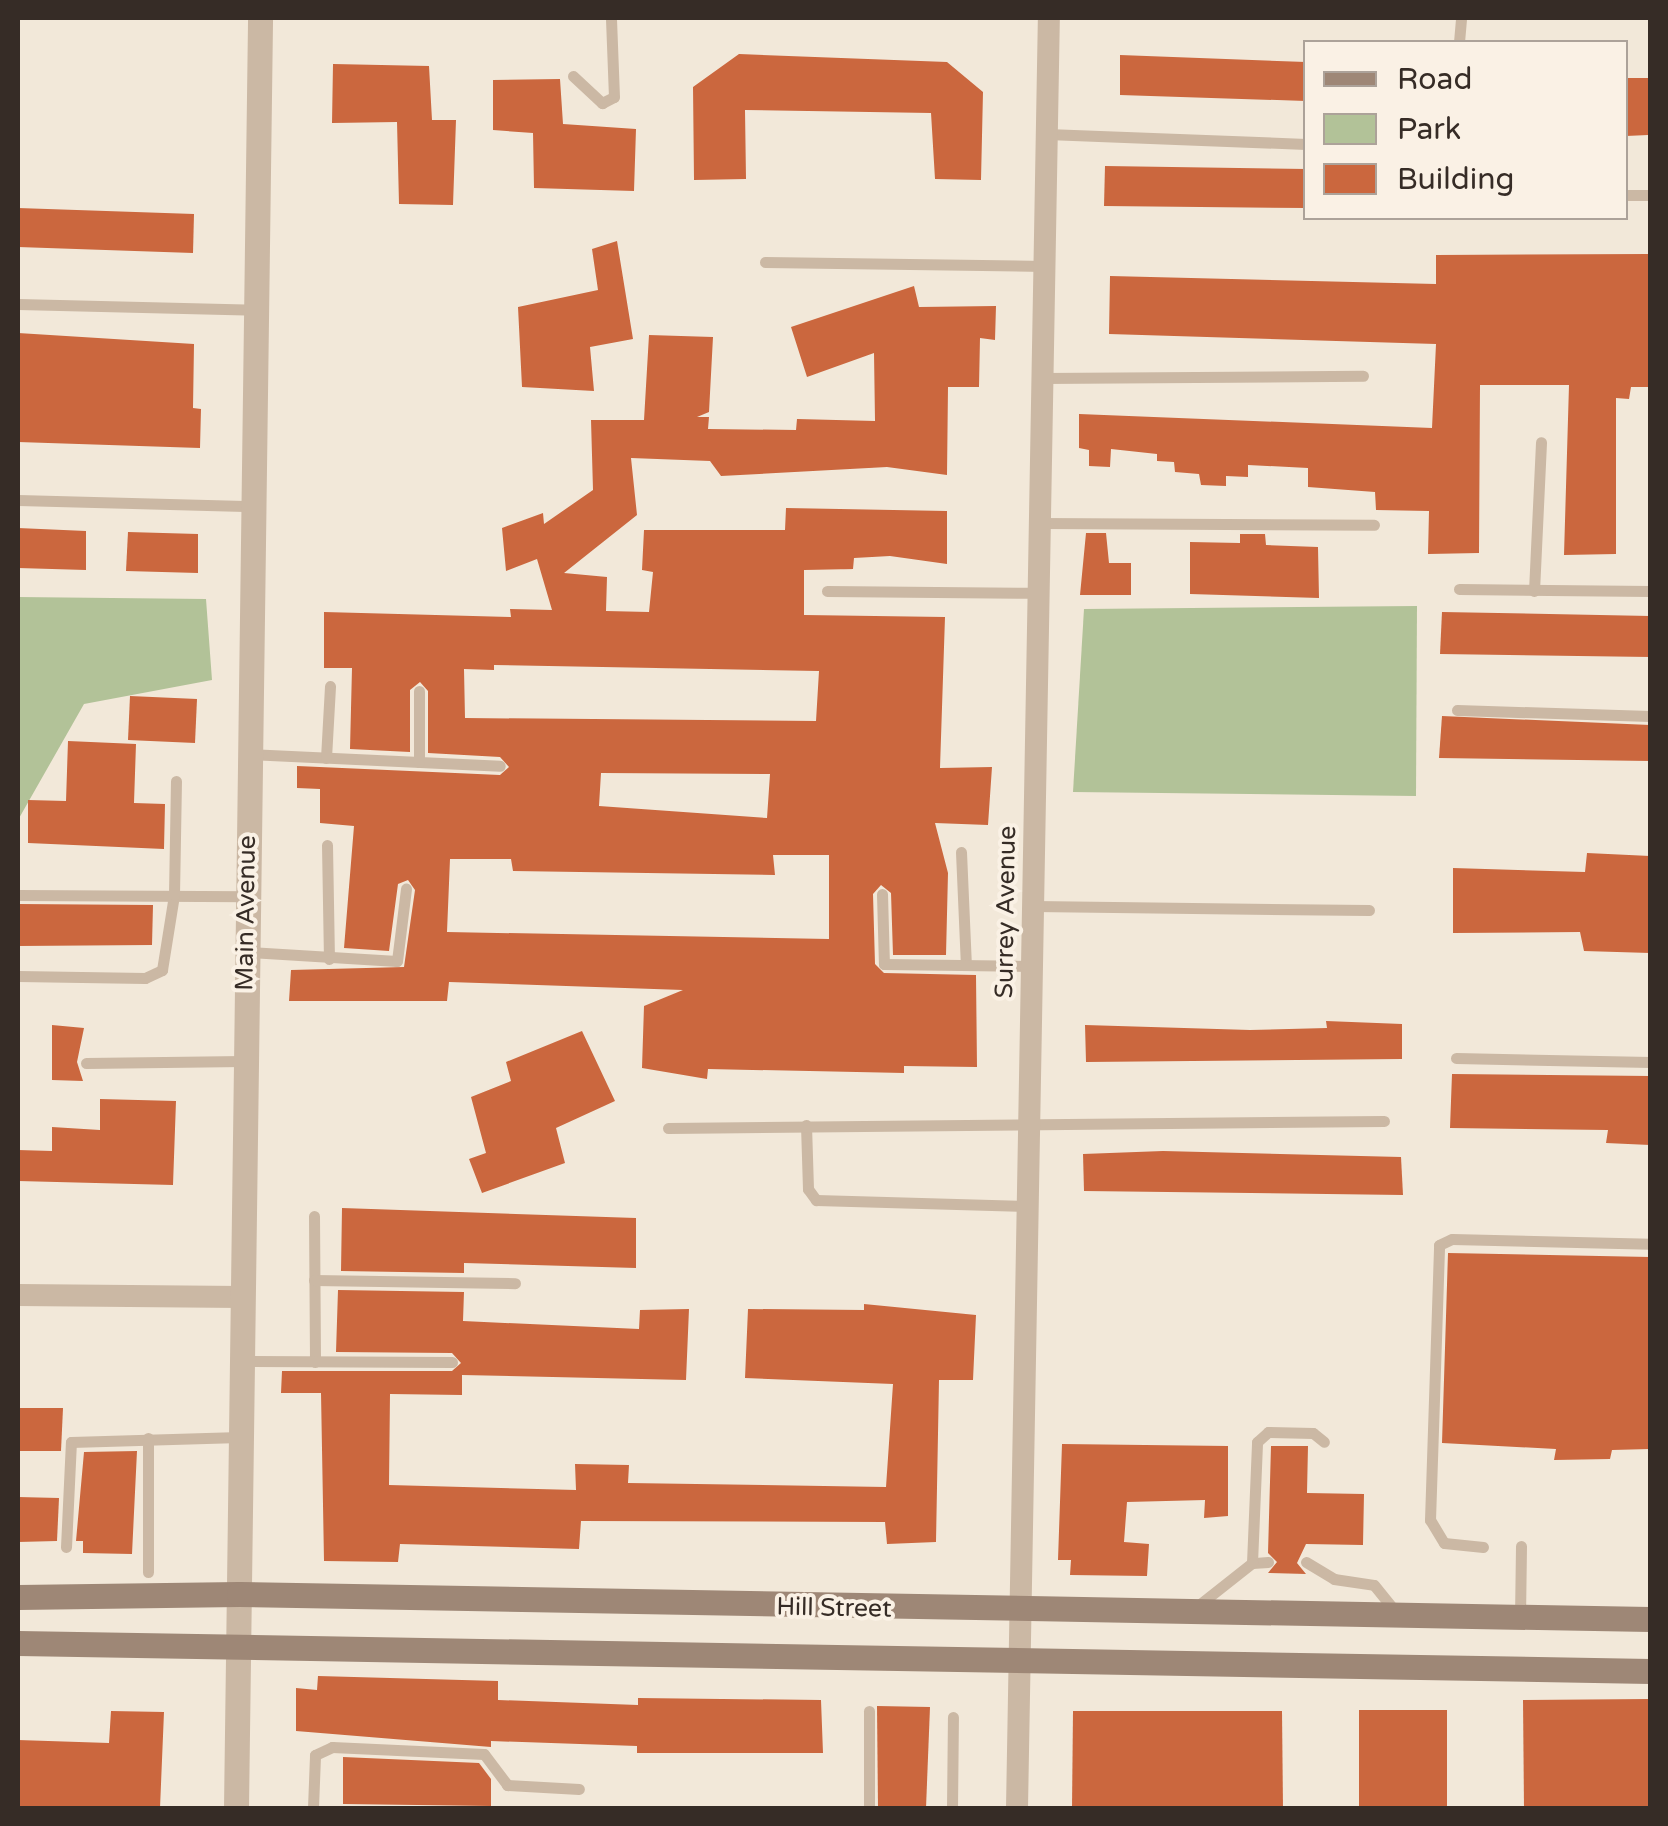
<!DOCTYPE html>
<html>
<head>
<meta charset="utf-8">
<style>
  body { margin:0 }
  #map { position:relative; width:1668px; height:1826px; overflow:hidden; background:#f2e8d9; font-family:"Varela Round",sans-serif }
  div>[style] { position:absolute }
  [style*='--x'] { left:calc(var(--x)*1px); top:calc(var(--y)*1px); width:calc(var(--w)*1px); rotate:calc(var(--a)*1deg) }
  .green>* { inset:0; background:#b2c298 }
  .building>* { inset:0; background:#cb673e }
  .service>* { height:11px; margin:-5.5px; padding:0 5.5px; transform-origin:5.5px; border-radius:5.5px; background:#cbb8a4 }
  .minor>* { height:22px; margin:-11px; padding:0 11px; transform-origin:11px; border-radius:11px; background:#cbb8a4 }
  .tertiary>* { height:25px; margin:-12.5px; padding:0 12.5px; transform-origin:12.5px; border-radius:12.5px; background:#cbb8a4 }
  .secondary>* { height:25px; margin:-12.5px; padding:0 12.5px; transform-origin:12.5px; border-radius:12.5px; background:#9e8776 }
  span { translate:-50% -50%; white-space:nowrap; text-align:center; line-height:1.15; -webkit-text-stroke:8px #faf1e5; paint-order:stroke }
  .street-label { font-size:25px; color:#362c26 }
  .frame { position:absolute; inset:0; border:20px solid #362c26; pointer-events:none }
  .legend { position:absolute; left:1303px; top:40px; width:325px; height:180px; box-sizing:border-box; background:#faf1e5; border:2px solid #aca299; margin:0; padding:12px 18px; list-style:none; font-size:30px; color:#362c26 }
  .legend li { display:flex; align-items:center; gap:20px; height:50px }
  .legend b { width:50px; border:2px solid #aca299 }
</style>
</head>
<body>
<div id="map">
  <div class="green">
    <i style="clip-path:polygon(18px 597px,206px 599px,212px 680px,84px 704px,18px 820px)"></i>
    <i style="clip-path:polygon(1417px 606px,1416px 796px,1073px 792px,1084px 609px)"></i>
  </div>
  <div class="building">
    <i style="clip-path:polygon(739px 54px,947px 62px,983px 92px,981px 180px,935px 179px,931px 113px,745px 110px,746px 179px,694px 180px,693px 87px)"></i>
    <i style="clip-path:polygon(1120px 55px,1306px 62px,1306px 101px,1120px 95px)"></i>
    <i style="clip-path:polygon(333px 64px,429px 66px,432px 120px,456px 120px,453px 205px,399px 204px,397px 122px,332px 123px)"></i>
    <i style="clip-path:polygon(1626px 78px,1650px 78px,1648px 135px,1626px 136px)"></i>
    <i style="clip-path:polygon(560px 79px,563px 124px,636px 129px,634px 191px,534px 188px,533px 133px,493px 130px,493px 80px)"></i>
    <i style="clip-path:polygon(1105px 166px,1306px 169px,1306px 208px,1104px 206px)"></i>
    <i style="clip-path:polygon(18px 208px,194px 214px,193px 253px,18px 247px)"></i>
    <i style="clip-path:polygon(617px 241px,633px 339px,590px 347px,594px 391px,522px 387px,518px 307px,598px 290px,592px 249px)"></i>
    <i style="clip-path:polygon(1650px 254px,1650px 387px,1631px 387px,1629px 399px,1616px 398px,1616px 554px,1564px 555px,1569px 385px,1480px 385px,1479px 553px,1428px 554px,1429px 511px,1376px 510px,1375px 492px,1308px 487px,1308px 468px,1248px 465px,1248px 477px,1226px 476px,1226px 486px,1201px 485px,1199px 474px,1175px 472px,1174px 462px,1157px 461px,1157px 454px,1111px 449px,1110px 467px,1089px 466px,1089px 450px,1079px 448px,1079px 414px,1432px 428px,1436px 344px,1109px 334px,1110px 276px,1436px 284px,1436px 255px)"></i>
    <i style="clip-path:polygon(evenodd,914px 286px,919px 307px,996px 306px,995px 340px,980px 338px,979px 387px,948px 387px,947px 475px,887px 467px,721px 476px,710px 461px,631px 458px,637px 515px,564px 573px,607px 577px,606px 611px,649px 612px,653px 572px,642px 570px,644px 530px,785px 530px,786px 508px,947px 511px,947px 564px,890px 556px,854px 558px,853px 569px,804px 570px,804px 615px,945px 617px,940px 768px,992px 767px,988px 825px,935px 823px,948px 873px,946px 955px,893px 955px,891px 893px,881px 885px,873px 894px,875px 964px,884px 973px,976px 975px,977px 1067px,904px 1066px,904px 1073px,708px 1069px,707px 1079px,642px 1068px,644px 1006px,683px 990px,449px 982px,447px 1001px,289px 1001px,291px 970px,404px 967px,415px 890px,408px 880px,398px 884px,389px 951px,344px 948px,354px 826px,320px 823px,320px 789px,297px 788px,297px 766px,500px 775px,509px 767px,500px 757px,428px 753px,428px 691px,420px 682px,410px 690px,410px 752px,350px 749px,352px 668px,324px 668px,324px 612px,511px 617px,510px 609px,552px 610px,537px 559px,506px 571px,502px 528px,543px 513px,544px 524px,593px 490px,591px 420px,644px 420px,649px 335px,713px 337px,709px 412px,697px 417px,709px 417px,708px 429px,796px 430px,797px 419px,875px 421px,874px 353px,807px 377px,791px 327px,914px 286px,494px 665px,819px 671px,816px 721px,465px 718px,464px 669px,494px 670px,494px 665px,914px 286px,601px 773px,770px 774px,767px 818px,599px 806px,601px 773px,914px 286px,773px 855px,829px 855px,829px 939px,447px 932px,450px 859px,511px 859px,513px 871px,775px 875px,773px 855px)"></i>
    <i style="clip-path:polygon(18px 333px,194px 344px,193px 408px,201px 409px,200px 448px,18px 442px)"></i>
    <i style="clip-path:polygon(18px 528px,86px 531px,86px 570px,18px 568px)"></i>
    <i style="clip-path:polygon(128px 532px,198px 534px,198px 573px,126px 571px)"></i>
    <i style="clip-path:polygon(1086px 533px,1106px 533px,1109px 563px,1131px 563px,1131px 595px,1080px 595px)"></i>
    <i style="clip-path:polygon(1240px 534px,1265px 534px,1266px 545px,1318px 547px,1319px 598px,1190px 594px,1190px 542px,1240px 543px)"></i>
    <i style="clip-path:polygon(1442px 612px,1650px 616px,1650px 657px,1440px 654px)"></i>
    <i style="clip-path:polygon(130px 696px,197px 699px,195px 743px,128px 740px)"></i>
    <i style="clip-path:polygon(1442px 716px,1650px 725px,1650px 761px,1439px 758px)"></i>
    <i style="clip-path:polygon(68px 741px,136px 744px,134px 803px,165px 804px,164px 849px,28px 843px,28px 800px,66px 801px)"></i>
    <i style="clip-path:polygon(1587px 853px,1650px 856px,1650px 953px,1584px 951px,1580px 932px,1453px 933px,1453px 868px,1585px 872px)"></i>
    <i style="clip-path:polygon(18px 904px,153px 905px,152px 945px,18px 946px)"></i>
    <i style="clip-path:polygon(1326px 1021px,1402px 1024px,1402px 1059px,1086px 1062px,1085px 1025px,1250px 1030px,1327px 1028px)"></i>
    <i style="clip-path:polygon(52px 1025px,84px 1028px,77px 1062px,83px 1081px,52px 1080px)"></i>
    <i style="clip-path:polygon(582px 1031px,615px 1101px,556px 1128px,565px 1163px,482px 1193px,469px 1159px,486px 1153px,471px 1097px,511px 1081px,506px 1062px)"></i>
    <i style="clip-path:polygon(1452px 1074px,1650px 1076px,1650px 1145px,1606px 1143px,1608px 1130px,1450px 1128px)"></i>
    <i style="clip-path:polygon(100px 1099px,176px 1101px,173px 1185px,18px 1181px,18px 1150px,52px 1151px,52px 1127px,100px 1130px)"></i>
    <i style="clip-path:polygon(1163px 1151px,1401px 1157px,1403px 1195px,1084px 1191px,1083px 1154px)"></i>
    <i style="clip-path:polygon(342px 1208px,636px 1218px,636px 1268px,464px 1263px,464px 1273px,341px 1271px)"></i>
    <i style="clip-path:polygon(1448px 1253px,1650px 1257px,1650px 1449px,1612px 1450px,1610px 1459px,1554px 1460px,1556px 1449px,1442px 1443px)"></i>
    <i style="clip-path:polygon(338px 1290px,464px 1292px,463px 1321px,639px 1329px,640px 1310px,689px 1309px,686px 1380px,462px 1375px,462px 1395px,390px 1394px,389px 1485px,576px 1490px,575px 1464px,629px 1465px,628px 1483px,886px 1487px,893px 1384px,745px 1378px,748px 1309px,864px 1310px,864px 1304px,976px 1315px,973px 1380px,939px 1380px,936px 1542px,887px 1544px,885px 1522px,581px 1521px,579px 1549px,400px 1544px,398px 1562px,324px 1561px,321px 1393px,281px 1393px,282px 1371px,452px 1371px,461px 1363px,452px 1353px,336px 1352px)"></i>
    <i style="clip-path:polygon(18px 1408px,63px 1408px,61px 1451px,18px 1451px)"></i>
    <i style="clip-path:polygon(1062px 1444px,1228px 1446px,1228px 1516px,1204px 1518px,1205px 1500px,1127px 1502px,1124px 1542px,1149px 1544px,1147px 1576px,1070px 1575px,1071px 1560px,1058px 1560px)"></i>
    <i style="clip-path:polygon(1271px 1446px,1308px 1446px,1307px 1493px,1364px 1494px,1363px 1545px,1306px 1544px,1297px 1563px,1306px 1574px,1268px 1573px,1277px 1562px,1268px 1553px)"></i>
    <i style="clip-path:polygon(137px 1451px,132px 1554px,83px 1553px,83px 1541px,76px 1541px,84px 1452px)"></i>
    <i style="clip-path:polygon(18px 1497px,59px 1498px,57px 1541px,18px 1542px)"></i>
    <i style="clip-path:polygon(318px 1676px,498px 1681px,498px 1700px,638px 1705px,638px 1698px,821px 1700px,823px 1753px,637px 1753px,637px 1746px,491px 1741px,491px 1747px,296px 1731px,296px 1688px,317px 1690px)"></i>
    <i style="clip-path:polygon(1650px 1699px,1650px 1808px,1524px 1808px,1523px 1700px)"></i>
    <i style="clip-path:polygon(877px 1706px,930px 1707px,926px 1808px,878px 1808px)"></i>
    <i style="clip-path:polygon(1359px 1710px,1447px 1710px,1447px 1808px,1359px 1808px)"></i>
    <i style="clip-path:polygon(111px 1711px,164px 1712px,160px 1808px,18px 1807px,18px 1740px,109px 1743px)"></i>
    <i style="clip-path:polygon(1073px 1711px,1282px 1711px,1283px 1808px,1072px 1808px)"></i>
    <i style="clip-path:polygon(343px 1757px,479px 1763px,491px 1779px,491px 1806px,343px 1804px)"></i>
  </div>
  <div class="service">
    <i style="--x:1459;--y:42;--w:24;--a:-85"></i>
    <i style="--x:573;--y:76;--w:40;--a:43"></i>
    <i style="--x:602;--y:103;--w:13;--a:-27"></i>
    <i style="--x:614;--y:97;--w:79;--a:-92.2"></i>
    <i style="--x:1047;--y:134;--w:259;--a:2.2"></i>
    <i style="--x:1626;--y:195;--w:24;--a:0"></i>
    <i style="--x:765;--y:262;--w:279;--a:0.8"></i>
    <i style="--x:18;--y:304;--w:239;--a:1.4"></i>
    <i style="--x:1043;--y:378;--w:320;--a:-0.4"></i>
    <i style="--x:18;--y:500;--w:236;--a:1.5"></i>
    <i style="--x:1040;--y:523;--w:334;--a:0.3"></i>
    <i style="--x:1459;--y:589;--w:191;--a:0.6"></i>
    <i style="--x:827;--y:591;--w:212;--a:0.5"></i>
    <i style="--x:1534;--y:591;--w:149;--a:-87.3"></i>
    <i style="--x:1457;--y:710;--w:193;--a:1.8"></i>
    <i style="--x:249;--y:754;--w:251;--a:2.7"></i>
    <i style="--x:326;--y:758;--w:72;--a:-86.8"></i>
    <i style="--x:419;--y:762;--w:71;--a:-90"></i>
    <i style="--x:327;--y:845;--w:114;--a:89"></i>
    <i style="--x:961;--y:852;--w:113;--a:87.5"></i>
    <i style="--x:882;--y:894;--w:70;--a:88.4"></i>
    <i style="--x:884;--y:964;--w:148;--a:0.8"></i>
    <i style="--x:18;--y:895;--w:228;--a:0.3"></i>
    <i style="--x:1034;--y:906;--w:335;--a:0.7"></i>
    <i style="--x:249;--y:952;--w:148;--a:3.5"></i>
    <i style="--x:397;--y:961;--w:73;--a:-82.9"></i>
    <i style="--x:18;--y:976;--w:127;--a:0.9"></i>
    <i style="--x:145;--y:978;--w:19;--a:-25"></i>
    <i style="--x:162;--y:970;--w:76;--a:-80.9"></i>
    <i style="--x:174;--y:895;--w:114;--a:-89"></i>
    <i style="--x:1456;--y:1058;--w:194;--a:1.2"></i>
    <i style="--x:86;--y:1063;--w:157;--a:-0.7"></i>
    <i style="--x:806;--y:1125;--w:64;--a:88.2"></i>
    <i style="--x:808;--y:1189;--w:14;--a:54"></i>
    <i style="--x:816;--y:1200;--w:213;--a:1.6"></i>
    <i style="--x:668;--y:1128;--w:716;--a:-0.56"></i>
    <i style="--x:314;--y:1216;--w:146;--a:89.6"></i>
    <i style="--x:314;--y:1280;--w:201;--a:0.9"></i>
    <i style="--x:240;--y:1361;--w:212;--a:0.3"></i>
    <i style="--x:66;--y:1547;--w:105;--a:-87.3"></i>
    <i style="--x:71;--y:1442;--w:169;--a:-1.7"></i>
    <i style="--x:1483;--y:1547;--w:39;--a:-174"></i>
    <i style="--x:1444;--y:1543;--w:27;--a:-121"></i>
    <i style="--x:1430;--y:1520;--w:275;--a:-88.1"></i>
    <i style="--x:1439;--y:1245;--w:14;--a:-25"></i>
    <i style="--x:1452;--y:1239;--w:198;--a:1.4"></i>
    <i style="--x:1268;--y:1562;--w:16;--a:176"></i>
    <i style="--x:1252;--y:1563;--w:121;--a:-87.6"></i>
    <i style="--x:1257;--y:1442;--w:15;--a:-42"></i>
    <i style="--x:1268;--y:1432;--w:45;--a:1.3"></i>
    <i style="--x:1313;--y:1433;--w:14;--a:39"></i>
    <i style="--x:1306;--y:1562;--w:33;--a:31"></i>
    <i style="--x:1334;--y:1579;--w:40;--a:8.5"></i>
    <i style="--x:1374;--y:1585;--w:35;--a:51"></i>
    <i style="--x:148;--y:1572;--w:134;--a:-90"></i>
    <i style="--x:1195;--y:1608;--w:73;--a:-38.3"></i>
    <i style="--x:1520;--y:1618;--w:72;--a:-89.2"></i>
    <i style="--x:869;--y:1711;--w:97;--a:90"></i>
    <i style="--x:313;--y:1808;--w:53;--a:-87.8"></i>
    <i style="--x:315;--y:1755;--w:19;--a:-25"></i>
    <i style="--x:332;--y:1747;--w:152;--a:2.6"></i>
    <i style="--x:484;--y:1754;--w:39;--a:53"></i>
    <i style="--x:507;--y:1785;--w:72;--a:3.2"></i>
    <i style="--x:952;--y:1808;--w:91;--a:-89.4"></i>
  </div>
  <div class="minor">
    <i style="--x:18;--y:1295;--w:223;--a:0.5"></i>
    <i style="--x:1017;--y:1808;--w:1790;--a:-88.98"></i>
  </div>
  <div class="tertiary">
    <i style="--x:236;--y:1808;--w:1790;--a:-89.23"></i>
  </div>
  <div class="secondary">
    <i style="--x:18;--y:1597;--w:221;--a:-0.8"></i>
    <i style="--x:239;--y:1594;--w:1411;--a:1.02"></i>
    <i style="--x:18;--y:1643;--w:1632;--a:0.98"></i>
  </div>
  <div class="street-label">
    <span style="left:1006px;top:912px;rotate:-89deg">Surrey Avenue</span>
    <span style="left:246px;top:913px;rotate:-89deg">Main Avenue</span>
    <span style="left:834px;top:1608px;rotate:1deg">Hill Street</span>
  </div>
  <div class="frame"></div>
  <ul class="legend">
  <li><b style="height:12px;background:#9e8776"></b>Road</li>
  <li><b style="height:28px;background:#b2c298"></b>Park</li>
  <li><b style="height:28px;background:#cb673e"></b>Building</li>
  </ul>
</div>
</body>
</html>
